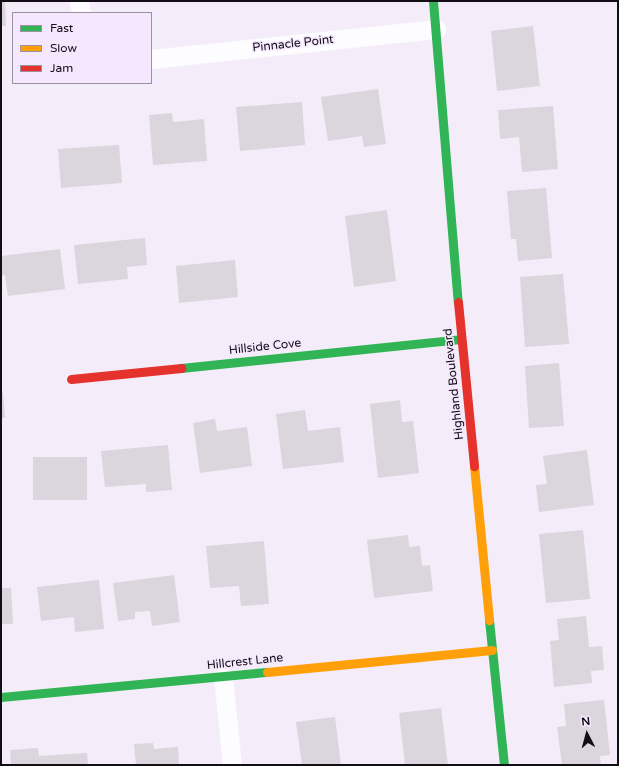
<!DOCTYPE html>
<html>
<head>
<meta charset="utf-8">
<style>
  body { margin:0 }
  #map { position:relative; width:619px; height:766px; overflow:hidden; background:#f4edf9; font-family:"Varela Round",sans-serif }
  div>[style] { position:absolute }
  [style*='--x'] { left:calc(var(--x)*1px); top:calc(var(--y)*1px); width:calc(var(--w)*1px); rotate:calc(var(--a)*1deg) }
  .building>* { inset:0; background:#dbd5de }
  .street>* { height:19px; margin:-9.5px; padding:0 9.5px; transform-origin:9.5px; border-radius:9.5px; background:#fdfcfe }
  .fast>* { height:9px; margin:-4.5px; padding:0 4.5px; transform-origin:4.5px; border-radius:4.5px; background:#30b455 }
  .slow>* { height:9px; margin:-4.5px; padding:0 4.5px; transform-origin:4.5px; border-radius:4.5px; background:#ff9f0a }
  .jam>* { height:9px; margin:-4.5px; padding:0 4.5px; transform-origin:4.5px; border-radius:4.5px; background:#e5322d }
  span { translate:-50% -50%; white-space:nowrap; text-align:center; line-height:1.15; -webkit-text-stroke:3px #f5e8fe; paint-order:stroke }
  .street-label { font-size:12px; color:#120e15 }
  .frame { position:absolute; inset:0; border:2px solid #120e15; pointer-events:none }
  .legend { position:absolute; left:12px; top:12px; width:140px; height:72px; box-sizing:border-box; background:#f5e8fe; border:1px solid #9a91a1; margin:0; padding:5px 7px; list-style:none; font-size:12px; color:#120e15 }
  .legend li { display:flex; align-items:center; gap:8px; height:20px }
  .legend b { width:20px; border:1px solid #9a91a1 }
  .north { position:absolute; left:567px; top:714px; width:40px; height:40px; -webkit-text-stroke:3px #f5e8fe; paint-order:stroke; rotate:354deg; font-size:11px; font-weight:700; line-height:16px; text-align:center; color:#120e15 }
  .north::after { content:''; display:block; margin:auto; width:14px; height:18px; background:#120e15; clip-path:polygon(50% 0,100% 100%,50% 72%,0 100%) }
</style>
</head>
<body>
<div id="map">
  <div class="building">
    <i style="clip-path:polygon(1px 1px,5px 1px,6px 26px,1px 26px)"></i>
    <i style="clip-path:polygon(533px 26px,540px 86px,497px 91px,491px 31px)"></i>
    <i style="clip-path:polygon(378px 89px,386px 144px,364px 147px,362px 136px,328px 141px,321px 97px)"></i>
    <i style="clip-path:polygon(302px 102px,305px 145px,240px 151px,236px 107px)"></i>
    <i style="clip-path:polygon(553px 106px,558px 169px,522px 172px,519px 137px,500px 139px,498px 110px)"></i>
    <i style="clip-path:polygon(172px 113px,173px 122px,204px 119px,207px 161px,153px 165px,149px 115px)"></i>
    <i style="clip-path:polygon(119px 145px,122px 183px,61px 188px,58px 149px)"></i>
    <i style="clip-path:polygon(546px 188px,552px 258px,518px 261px,516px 239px,511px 239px,507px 191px)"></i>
    <i style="clip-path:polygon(387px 210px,396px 281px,354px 287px,345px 216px)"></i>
    <i style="clip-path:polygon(145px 238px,147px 265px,127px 267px,128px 279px,78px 284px,74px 245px)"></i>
    <i style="clip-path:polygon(60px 249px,65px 289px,8px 296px,5px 275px,1px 276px,1px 256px)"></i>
    <i style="clip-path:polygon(235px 260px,238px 297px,179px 303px,176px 266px)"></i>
    <i style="clip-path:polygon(563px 274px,569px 344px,525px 347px,520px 277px)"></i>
    <i style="clip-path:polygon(559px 363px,564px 426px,529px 428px,525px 366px)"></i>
    <i style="clip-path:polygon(3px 392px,5px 418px,1px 418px,1px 393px)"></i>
    <i style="clip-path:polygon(400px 400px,402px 422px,413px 421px,419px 473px,378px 478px,370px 404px)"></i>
    <i style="clip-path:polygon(305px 410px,308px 431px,340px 427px,344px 462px,283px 469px,276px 414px)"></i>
    <i style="clip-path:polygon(215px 419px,217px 431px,247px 427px,252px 466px,200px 473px,193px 423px)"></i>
    <i style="clip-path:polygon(168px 445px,172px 490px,146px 492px,146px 484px,105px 487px,101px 451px)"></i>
    <i style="clip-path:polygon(587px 450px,594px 505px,539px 512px,536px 485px,547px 484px,543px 456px)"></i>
    <i style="clip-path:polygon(33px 457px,87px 457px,87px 500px,33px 500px)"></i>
    <i style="clip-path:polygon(583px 530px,590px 599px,546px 603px,539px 534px)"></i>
    <i style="clip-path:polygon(408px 535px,409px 547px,420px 546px,422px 566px,430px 565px,433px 591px,374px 598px,367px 540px)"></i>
    <i style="clip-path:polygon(264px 541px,269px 604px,241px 606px,239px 586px,210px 588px,206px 546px)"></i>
    <i style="clip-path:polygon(174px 575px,180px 622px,152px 626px,150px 611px,135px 612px,135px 619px,118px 621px,113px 583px)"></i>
    <i style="clip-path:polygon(99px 580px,104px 629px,75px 632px,74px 617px,41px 621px,37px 587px)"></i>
    <i style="clip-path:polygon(1px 588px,11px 588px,13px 624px,1px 624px)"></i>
    <i style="clip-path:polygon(586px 616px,589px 647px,602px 646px,604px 670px,591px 671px,592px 683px,554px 687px,550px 641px,559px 640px,557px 619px)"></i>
    <i style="clip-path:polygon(604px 700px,610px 755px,600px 756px,601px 765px,562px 765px,557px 727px,566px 726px,564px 704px)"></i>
    <i style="clip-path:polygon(441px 708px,448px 765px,405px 765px,399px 713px)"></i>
    <i style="clip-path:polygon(335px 717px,341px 765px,302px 765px,296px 722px)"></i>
    <i style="clip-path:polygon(153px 743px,154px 749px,178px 747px,179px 765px,136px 765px,134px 744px)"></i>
    <i style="clip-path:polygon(38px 748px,39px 756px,87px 753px,88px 765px,11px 765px,10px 750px)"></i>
  </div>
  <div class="street">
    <i style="--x:79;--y:1;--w:12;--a:81"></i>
    <i style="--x:151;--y:59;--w:287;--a:-6"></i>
    <i style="--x:223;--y:677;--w:88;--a:84.2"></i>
  </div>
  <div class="fast">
    <i style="--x:433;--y:1;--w:302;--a:85.3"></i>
    <i style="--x:181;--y:368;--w:281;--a:-5.9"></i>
    <i style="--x:489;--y:620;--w:146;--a:84.1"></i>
    <i style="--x:1;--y:697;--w:267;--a:-5.4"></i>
  </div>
  <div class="slow">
    <i style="--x:474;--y:466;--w:155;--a:84.4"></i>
    <i style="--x:267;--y:672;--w:226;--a:-5.6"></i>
  </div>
  <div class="jam">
    <i style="--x:458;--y:302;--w:165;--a:84.4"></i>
    <i style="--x:71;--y:379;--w:111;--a:-5.7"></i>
  </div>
  <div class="street-label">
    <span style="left:293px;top:44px;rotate:-6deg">Pinnacle Point</span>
    <span style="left:265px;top:347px;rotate:-6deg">Hillside Cove</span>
    <span style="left:454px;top:384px;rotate:-96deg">Highland Boulevard</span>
    <span style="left:245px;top:662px;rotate:-6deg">Hillcrest Lane</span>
  </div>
  <div class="frame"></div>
  <ul class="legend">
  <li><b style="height:5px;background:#30b455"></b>Fast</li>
  <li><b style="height:5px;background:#ff9f0a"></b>Slow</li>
  <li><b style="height:5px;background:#e5322d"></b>Jam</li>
  </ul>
  <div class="north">N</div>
</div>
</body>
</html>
